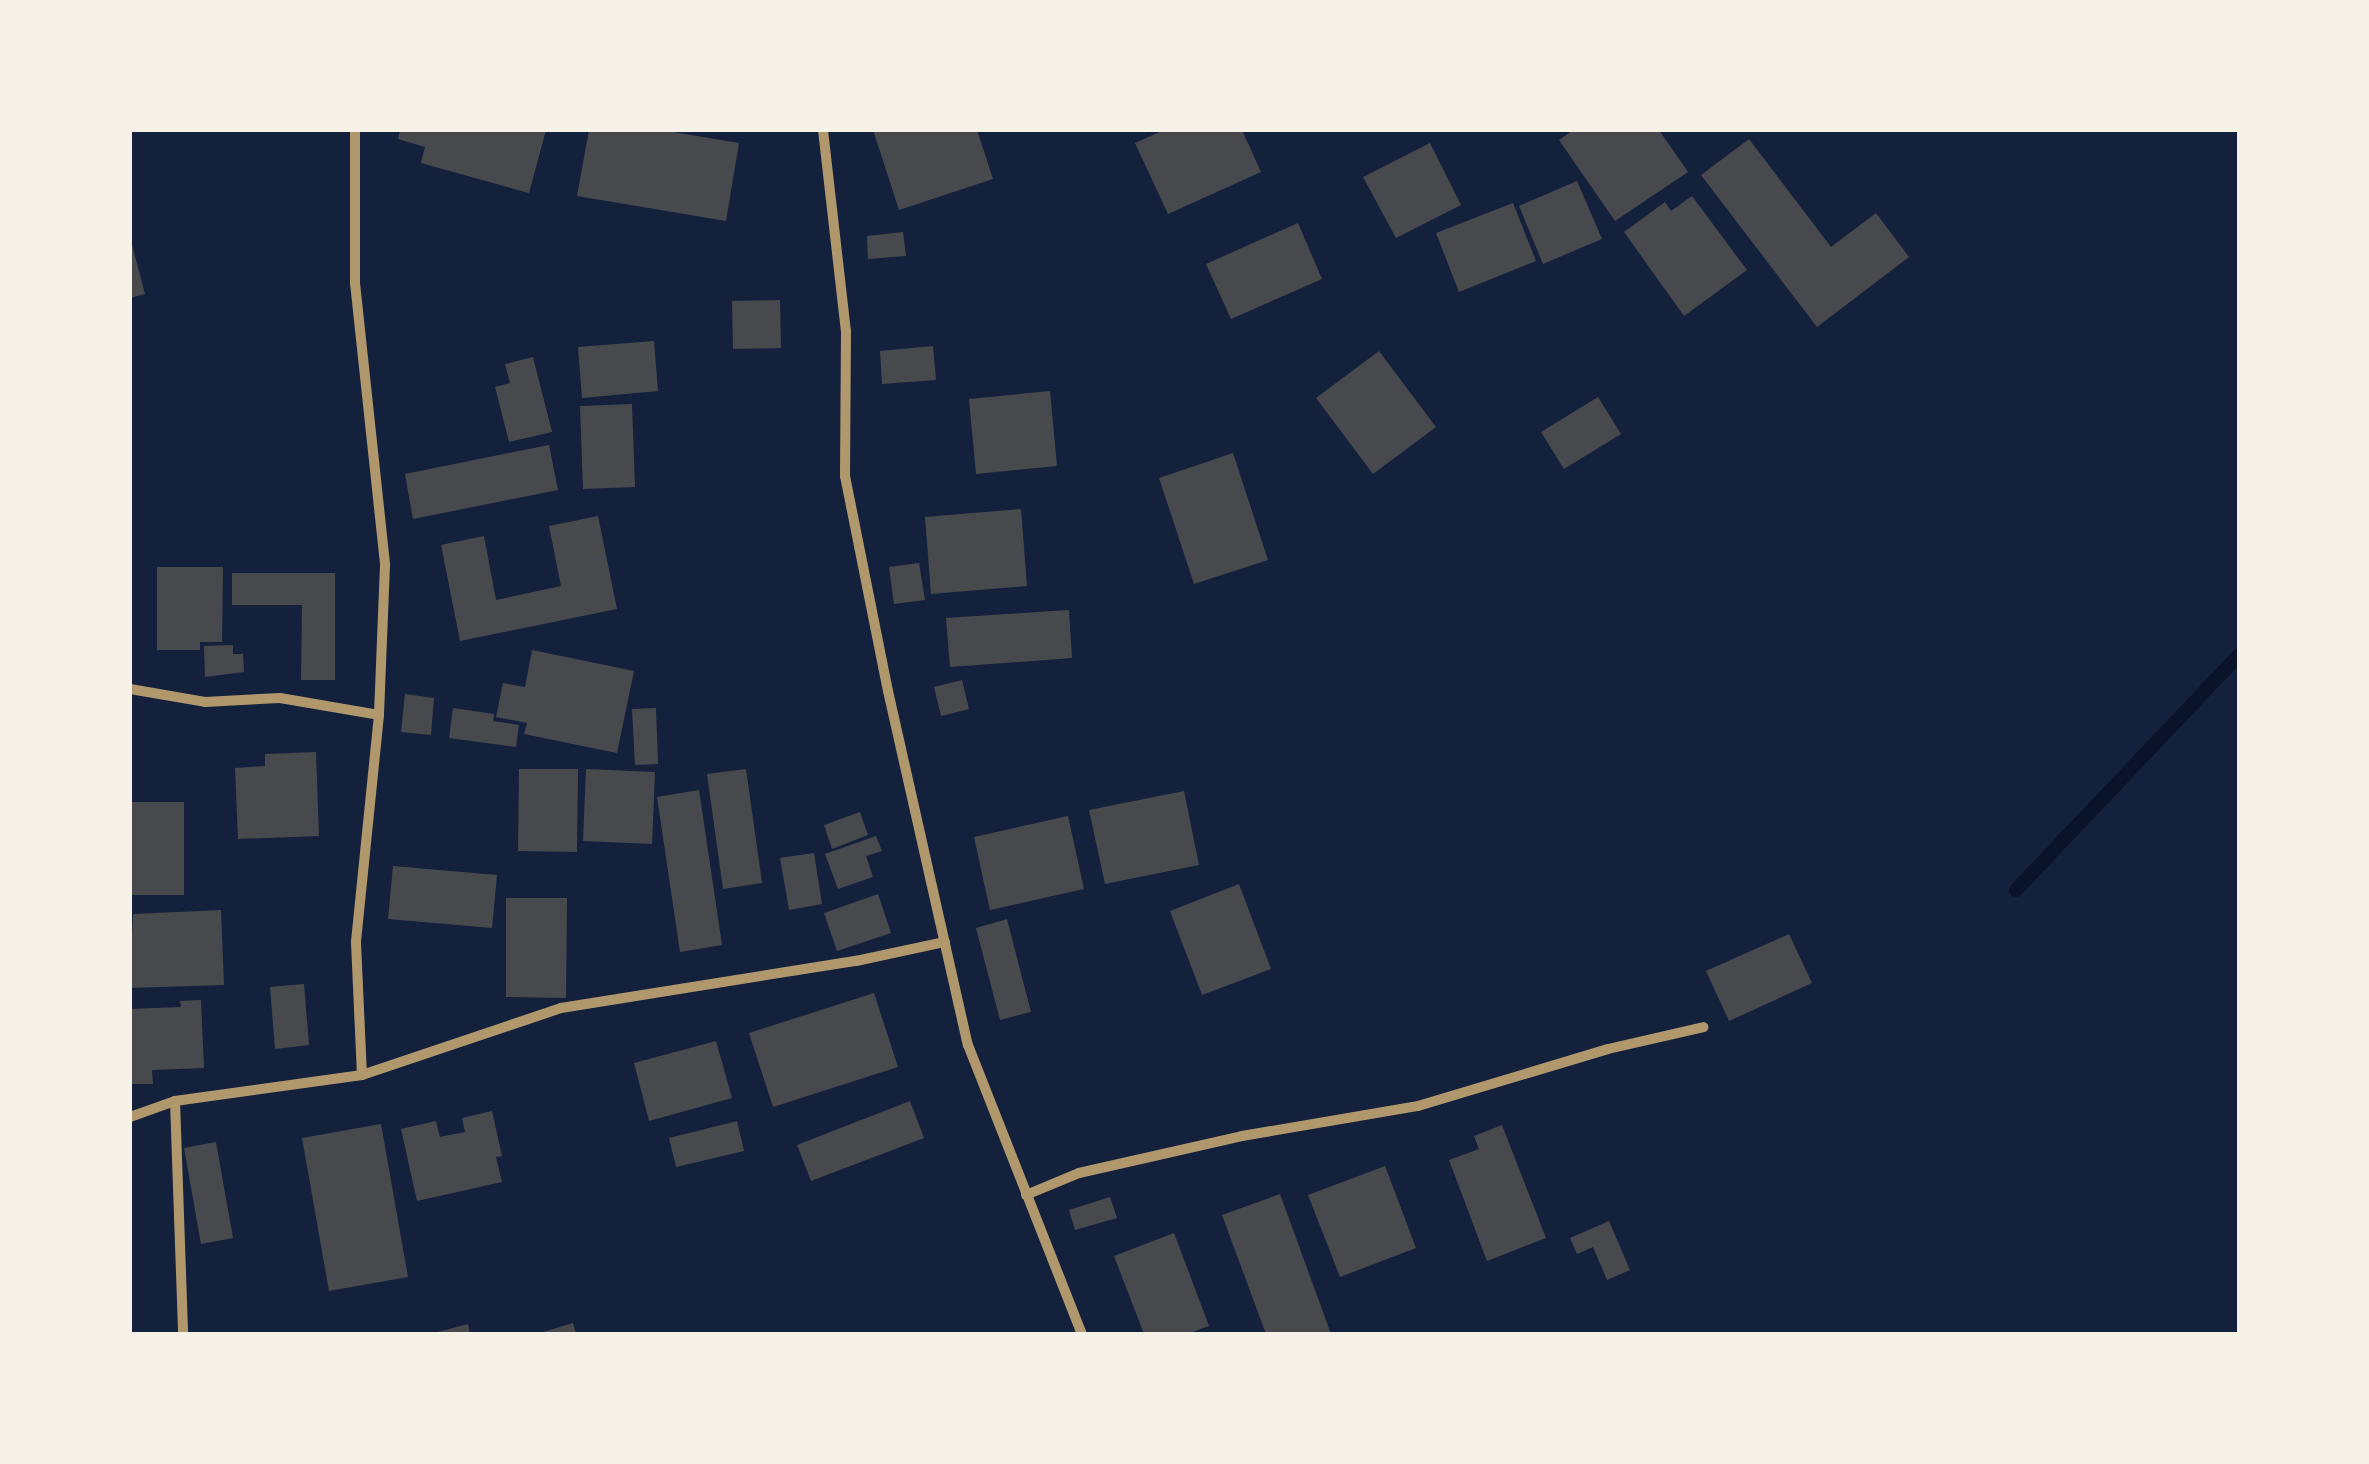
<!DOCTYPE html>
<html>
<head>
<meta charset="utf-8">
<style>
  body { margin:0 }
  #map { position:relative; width:2369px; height:1464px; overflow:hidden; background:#14213d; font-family:"Source Sans 3",sans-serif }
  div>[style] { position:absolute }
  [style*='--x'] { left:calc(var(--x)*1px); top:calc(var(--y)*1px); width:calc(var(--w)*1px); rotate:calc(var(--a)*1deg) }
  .stream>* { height:14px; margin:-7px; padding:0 7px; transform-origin:7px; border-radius:7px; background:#0b132b }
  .building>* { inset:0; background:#48494c }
  .minor>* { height:10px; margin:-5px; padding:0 5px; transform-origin:5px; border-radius:5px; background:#b1986c }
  span { translate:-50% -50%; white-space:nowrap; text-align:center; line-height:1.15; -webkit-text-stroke:8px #f6f1e7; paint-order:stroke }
  .frame { position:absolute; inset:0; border:132px solid #f6f1e7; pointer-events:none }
</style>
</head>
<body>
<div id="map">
  <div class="stream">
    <i style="--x:2016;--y:890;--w:324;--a:-46.5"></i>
  </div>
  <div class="building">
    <i style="clip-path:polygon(400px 130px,546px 130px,529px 193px,421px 163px,425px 147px,398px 139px)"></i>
    <i style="clip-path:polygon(589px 130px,661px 130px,739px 143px,726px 221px,577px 196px)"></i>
    <i style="clip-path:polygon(873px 130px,977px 130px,993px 179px,899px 210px)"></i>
    <i style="clip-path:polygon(1164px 130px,1242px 130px,1261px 172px,1168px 214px,1135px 143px)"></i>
    <i style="clip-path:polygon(1573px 130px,1659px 130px,1688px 172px,1615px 221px,1559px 140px)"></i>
    <i style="clip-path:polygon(1749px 139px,1831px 247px,1876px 213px,1909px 257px,1817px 327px,1701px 175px)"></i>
    <i style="clip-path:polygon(1430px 143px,1461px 205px,1396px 238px,1363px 177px)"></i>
    <i style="clip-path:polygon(1577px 181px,1602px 239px,1543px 264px,1519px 206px)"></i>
    <i style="clip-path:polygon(1692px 196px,1747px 270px,1684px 316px,1624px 232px,1665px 202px,1671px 211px)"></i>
    <i style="clip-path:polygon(1513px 203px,1536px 261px,1459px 292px,1436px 233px)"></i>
    <i style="clip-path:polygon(1298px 223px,1322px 279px,1231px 319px,1206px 264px)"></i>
    <i style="clip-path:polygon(903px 232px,906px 256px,868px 259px,867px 236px)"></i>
    <i style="clip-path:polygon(130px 237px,145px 294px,130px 298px)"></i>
    <i style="clip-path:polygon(780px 300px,781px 348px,733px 349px,732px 301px)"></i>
    <i style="clip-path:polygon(654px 341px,658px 391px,582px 398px,578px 347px)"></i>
    <i style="clip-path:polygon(933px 346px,936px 380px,882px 384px,880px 351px)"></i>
    <i style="clip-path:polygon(1379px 351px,1436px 427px,1373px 474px,1316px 398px)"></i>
    <i style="clip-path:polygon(533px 357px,552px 432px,509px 442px,495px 387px,510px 383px,505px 364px)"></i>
    <i style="clip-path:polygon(1050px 391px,1057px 466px,976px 474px,969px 399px)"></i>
    <i style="clip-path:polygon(1598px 397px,1621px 434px,1564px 469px,1541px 432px)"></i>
    <i style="clip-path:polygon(632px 404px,635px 487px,583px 489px,580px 406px)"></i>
    <i style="clip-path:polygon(549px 445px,558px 490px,413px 519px,405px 474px)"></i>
    <i style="clip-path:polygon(1233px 453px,1268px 560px,1194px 584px,1159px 478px)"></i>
    <i style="clip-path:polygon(1021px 509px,1027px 586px,931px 594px,925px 517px)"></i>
    <i style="clip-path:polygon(598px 516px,617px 609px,460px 641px,441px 545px,484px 536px,496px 600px,561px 586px,549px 526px)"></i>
    <i style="clip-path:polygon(919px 563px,925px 600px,894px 604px,889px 567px)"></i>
    <i style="clip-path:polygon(157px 567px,223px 567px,222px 642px,200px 642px,200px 650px,157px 650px)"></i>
    <i style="clip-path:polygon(232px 573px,335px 573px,335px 680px,301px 680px,302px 605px,232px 605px)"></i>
    <i style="clip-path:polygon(1069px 610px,1072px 658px,950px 667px,946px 618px)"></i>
    <i style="clip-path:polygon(233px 645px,233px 654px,243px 654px,244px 672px,205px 677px,204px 646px)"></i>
    <i style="clip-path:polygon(532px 650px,634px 671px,617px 753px,524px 734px,527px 723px,496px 717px,503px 683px,525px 687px)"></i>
    <i style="clip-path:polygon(962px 680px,969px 709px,941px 716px,934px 687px)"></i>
    <i style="clip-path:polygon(405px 694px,434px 698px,431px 735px,401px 732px)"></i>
    <i style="clip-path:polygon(453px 708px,494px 714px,493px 721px,519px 725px,516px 747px,449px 738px)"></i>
    <i style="clip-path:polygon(656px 708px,658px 764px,635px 765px,632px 709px)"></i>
    <i style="clip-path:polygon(316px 752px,319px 836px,238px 839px,235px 768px,265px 766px,265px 754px)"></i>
    <i style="clip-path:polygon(519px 769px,578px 769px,577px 852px,518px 851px)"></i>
    <i style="clip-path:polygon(586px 769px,655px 772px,652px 844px,583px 841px)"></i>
    <i style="clip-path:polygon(746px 769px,762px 883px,723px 889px,707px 774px)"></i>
    <i style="clip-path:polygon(699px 790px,722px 945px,680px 952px,657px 797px)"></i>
    <i style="clip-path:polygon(1184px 791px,1199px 865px,1105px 884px,1089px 810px)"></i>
    <i style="clip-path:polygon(130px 802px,184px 802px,184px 895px,130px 895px)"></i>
    <i style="clip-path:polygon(860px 812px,868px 835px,832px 849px,824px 825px)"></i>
    <i style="clip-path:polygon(1068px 816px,1084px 889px,990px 910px,974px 837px)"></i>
    <i style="clip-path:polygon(876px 836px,882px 851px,866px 856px,873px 877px,838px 889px,825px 854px)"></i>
    <i style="clip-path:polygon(814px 853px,822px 904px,789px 910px,780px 858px)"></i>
    <i style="clip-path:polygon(393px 866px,497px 875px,492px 928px,388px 919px)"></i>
    <i style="clip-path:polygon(1239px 884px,1271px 969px,1202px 995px,1170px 911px)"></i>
    <i style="clip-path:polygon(878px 894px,891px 933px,837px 951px,824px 913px)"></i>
    <i style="clip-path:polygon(506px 898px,567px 898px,566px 998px,506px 997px)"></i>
    <i style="clip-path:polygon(221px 910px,224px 985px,130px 988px,133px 914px)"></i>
    <i style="clip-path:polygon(1007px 919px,1031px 1012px,1000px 1020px,976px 928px)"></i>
    <i style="clip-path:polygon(1789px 934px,1812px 983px,1729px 1021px,1706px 971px)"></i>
    <i style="clip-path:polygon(304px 984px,309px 1045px,275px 1049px,270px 987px)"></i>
    <i style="clip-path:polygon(874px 993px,898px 1067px,773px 1107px,749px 1033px)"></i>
    <i style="clip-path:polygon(201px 1000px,204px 1068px,152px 1070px,153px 1084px,130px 1084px,130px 1009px,181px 1007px,180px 1001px)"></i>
    <i style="clip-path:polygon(716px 1041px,732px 1098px,649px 1121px,634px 1063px)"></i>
    <i style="clip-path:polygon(910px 1101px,924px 1138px,811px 1181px,797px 1145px)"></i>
    <i style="clip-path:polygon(492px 1111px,502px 1156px,496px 1157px,502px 1182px,417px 1201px,401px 1129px,436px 1121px,440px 1137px,465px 1132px,462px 1118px)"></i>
    <i style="clip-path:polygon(737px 1121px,744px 1151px,676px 1167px,669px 1138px)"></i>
    <i style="clip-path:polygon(381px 1124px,408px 1277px,329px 1291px,302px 1138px)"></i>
    <i style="clip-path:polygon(1502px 1125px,1546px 1238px,1487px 1261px,1449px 1160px,1479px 1149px,1474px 1136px)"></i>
    <i style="clip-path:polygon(216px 1142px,233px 1238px,201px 1244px,184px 1148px)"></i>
    <i style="clip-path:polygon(1385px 1166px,1416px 1248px,1340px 1277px,1308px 1195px)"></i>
    <i style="clip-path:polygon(1280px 1194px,1331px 1334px,1266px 1334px,1222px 1215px)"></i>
    <i style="clip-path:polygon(1110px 1197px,1117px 1218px,1075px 1230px,1069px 1210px)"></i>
    <i style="clip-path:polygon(1609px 1221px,1630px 1270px,1607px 1280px,1593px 1247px,1577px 1254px,1570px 1238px)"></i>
    <i style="clip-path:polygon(1174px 1233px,1209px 1326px,1187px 1334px,1144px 1334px,1114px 1256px)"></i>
    <i style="clip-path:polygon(573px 1323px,576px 1334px,540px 1334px,540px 1333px)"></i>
    <i style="clip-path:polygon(468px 1324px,470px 1334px,434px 1334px,434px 1333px)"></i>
  </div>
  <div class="minor">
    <i style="--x:355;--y:130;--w:153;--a:90"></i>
    <i style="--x:355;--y:283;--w:284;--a:83.9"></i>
    <i style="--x:385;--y:565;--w:150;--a:92.3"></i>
    <i style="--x:379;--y:715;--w:229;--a:95.8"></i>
    <i style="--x:356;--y:943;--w:132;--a:87.4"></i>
    <i style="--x:823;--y:130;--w:202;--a:83.5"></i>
    <i style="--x:846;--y:331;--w:145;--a:90.4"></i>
    <i style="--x:845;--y:476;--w:219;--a:78.7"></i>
    <i style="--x:888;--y:691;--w:363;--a:77.3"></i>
    <i style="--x:968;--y:1045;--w:311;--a:68.5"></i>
    <i style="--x:130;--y:689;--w:76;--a:9.8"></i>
    <i style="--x:205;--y:702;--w:75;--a:-3.1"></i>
    <i style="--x:280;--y:698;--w:100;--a:9.7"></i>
    <i style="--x:175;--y:1101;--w:233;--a:88"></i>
    <i style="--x:130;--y:1117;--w:48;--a:-19.6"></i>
    <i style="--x:175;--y:1101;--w:189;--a:-7.9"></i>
    <i style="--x:362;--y:1075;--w:210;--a:-18.6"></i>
    <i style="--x:561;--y:1008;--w:299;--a:-9.1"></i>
    <i style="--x:856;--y:961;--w:91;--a:-12.1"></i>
    <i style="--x:1026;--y:1195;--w:57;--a:-22.5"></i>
    <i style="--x:1079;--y:1173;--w:167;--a:-12.8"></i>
    <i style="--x:1242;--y:1136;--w:179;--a:-9.7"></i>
    <i style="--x:1418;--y:1106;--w:198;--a:-16.7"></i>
    <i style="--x:1608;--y:1049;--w:98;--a:-12.9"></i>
  </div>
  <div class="frame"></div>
</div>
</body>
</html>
